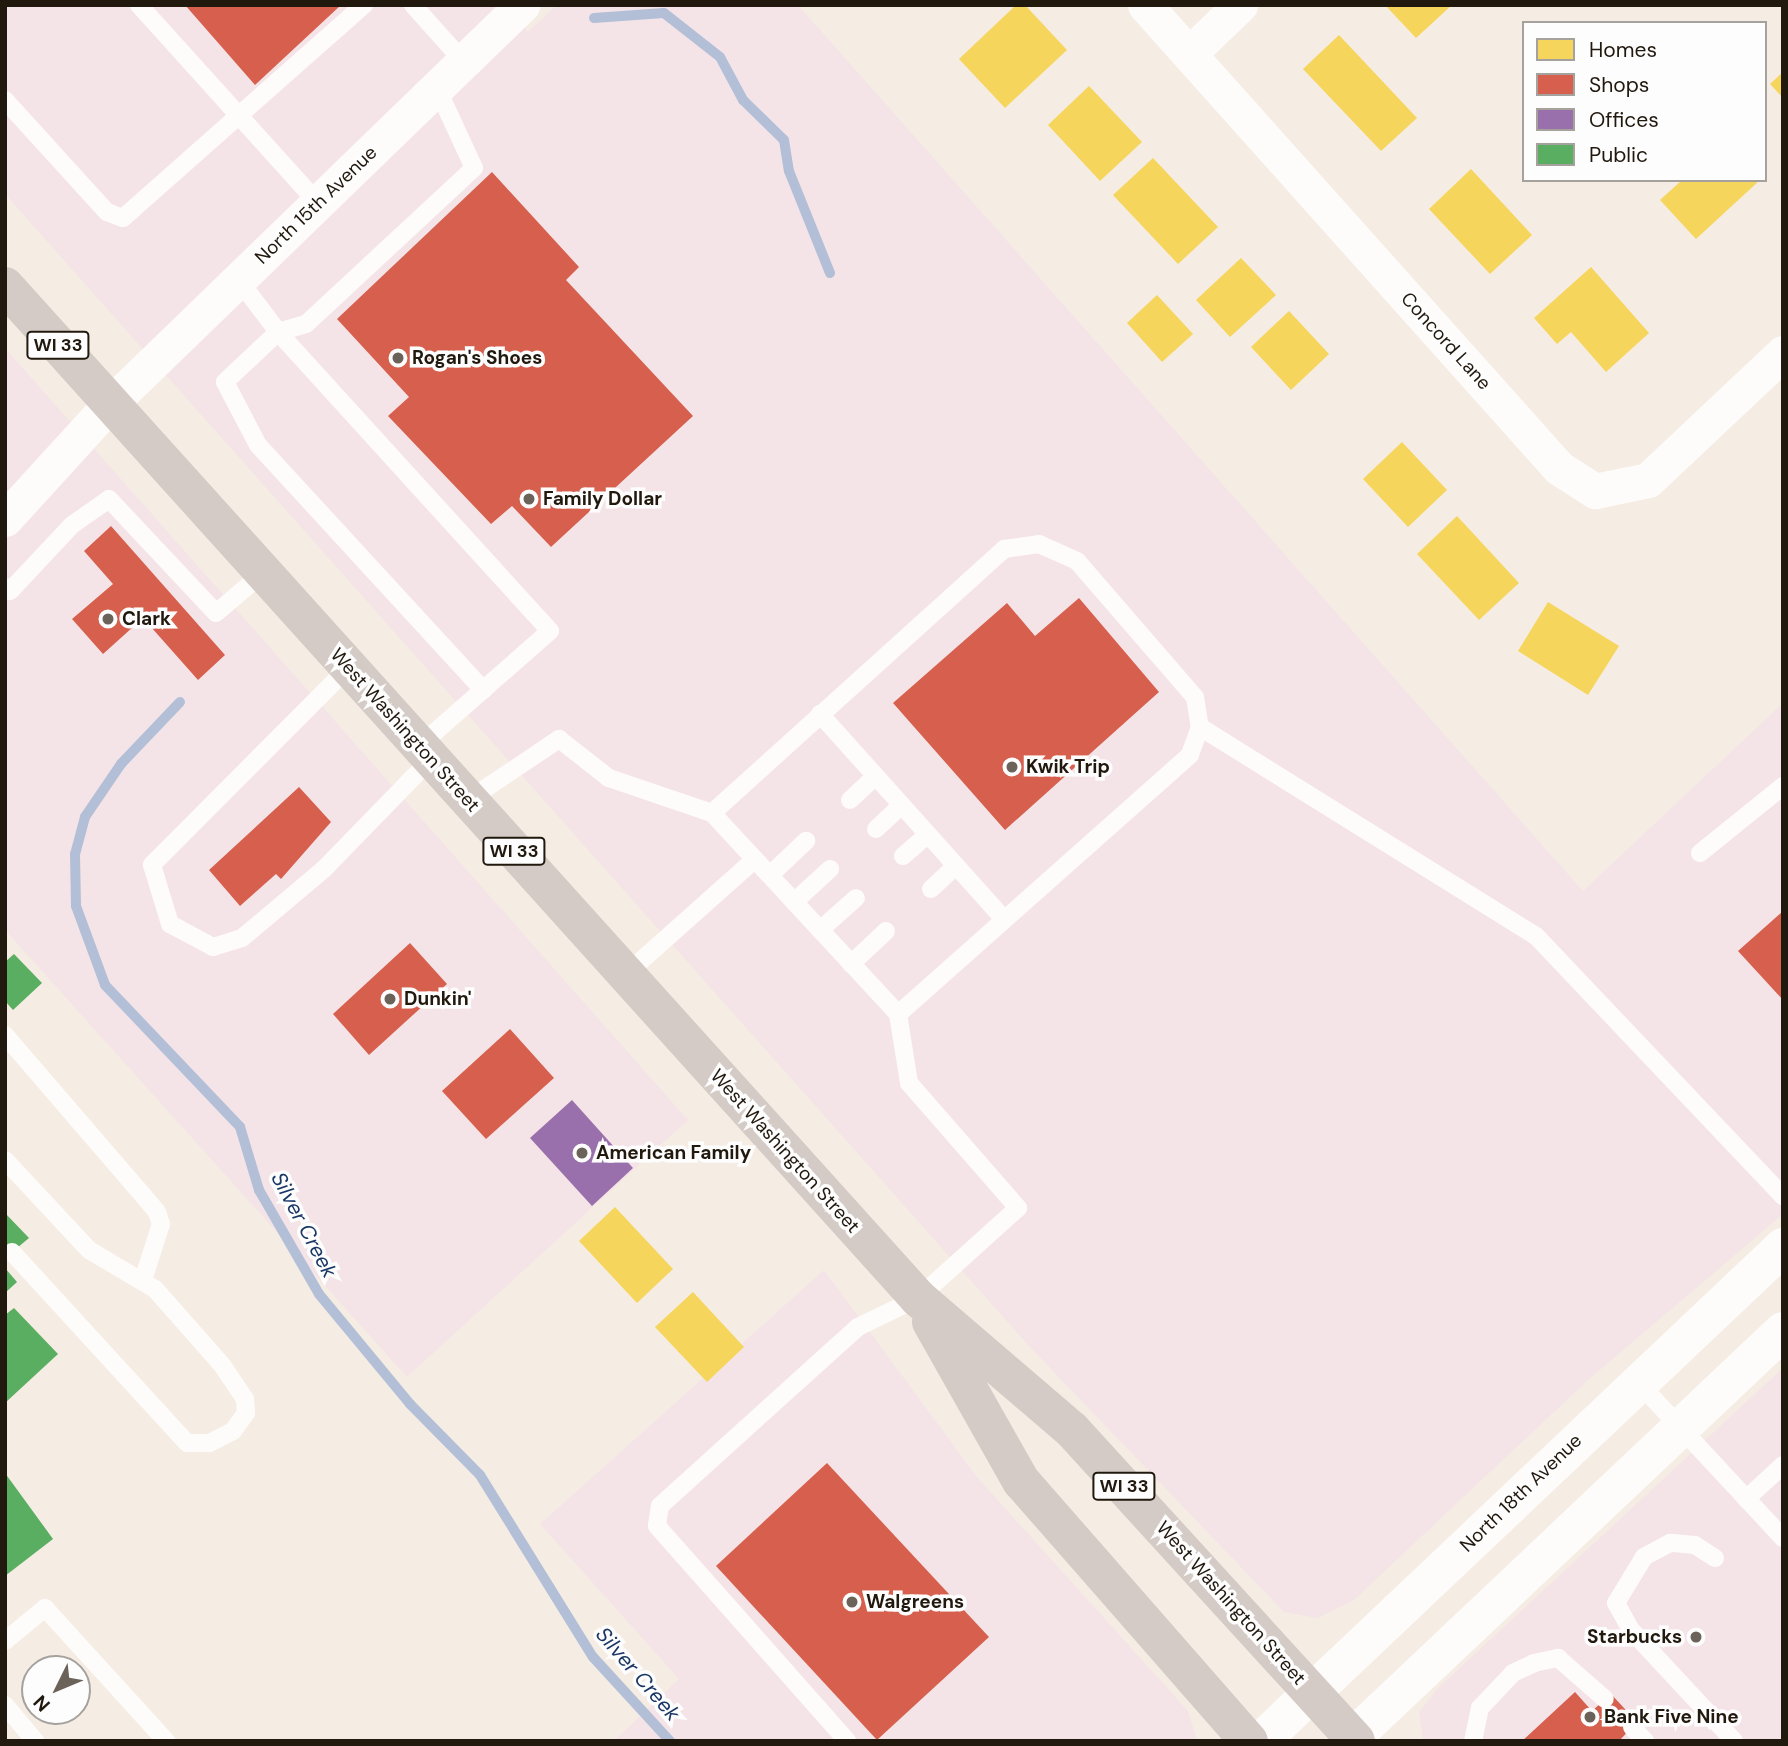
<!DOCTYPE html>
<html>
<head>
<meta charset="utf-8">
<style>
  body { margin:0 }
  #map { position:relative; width:1788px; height:1746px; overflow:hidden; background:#f5ece3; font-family:"DM Sans",sans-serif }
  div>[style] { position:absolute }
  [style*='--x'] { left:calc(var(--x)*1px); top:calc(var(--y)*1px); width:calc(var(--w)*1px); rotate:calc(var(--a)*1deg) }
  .commercial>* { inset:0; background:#f5e4e7 }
  .homes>* { inset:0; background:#f6d55c }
  .shops>* { inset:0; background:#d6604d }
  .offices>* { inset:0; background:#9970ab }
  .public>* { inset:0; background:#5aae61 }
  .stream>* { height:10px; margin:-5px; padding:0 5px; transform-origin:5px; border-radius:5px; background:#b2bfd7 }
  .lane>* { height:18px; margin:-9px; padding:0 9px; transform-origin:9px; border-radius:9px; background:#fefcfb }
  .street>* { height:35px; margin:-17.5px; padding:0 17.5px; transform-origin:17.5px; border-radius:17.5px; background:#fefcfb }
  .secondary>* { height:38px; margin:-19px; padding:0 19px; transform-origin:19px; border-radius:19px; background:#fefcfb }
  .primary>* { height:38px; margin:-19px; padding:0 19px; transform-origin:19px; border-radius:19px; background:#d4cbc6 }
  .dots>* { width:19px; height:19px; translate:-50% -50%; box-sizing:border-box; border:4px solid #fdfdfd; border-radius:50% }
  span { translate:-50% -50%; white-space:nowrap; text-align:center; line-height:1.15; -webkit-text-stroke:7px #fdfdfd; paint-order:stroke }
  .shield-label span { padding:2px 5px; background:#fdfdfd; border:2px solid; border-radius:5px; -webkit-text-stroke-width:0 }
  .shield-label { font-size:18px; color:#21180e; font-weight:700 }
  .street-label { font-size:19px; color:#21180e }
  .poi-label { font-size:19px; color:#21180e; font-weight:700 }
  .left { translate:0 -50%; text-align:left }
  .right { translate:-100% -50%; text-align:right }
  .water-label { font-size:21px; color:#193665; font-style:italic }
  .frame { position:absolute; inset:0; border:7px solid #21180e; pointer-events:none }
  .legend { position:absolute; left:1522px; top:21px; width:245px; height:161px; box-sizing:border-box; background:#fdfdfd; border:2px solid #a5a19d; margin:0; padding:9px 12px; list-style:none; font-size:21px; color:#21180e }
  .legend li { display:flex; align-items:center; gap:14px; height:35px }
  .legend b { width:35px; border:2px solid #a5a19d }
  .north { position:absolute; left:21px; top:1655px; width:70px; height:70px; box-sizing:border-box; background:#fdfdfd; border:2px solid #a5a19d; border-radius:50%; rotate:227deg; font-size:19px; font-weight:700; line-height:28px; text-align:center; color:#21180e }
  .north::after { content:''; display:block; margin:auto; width:24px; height:32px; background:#6b6259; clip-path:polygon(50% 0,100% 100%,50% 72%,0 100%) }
</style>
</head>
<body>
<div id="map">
  <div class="commercial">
    <i style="clip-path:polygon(5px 5px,504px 5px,528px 32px,557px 5px,798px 5px,1583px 891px,1783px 703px,1783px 1214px,1587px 1381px,1354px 1600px,1317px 1618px,1284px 1612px,1028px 1345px,5px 194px)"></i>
    <i style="clip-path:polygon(5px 348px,688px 1120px,407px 1377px,5px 930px)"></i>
    <i style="clip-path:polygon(824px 1270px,977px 1477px,1188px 1711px,1197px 1741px,614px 1741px,679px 1679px,540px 1524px)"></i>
    <i style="clip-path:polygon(1783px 1368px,1783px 1741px,1423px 1741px,1419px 1712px,1438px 1688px)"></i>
  </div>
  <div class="homes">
    <i style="clip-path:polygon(1016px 5px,1025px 5px,1067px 50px,1005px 108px,959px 59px)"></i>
    <i style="clip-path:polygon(1385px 5px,1452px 5px,1416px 38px)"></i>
    <i style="clip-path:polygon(1339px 35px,1417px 118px,1381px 151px,1303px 69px)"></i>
    <i style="clip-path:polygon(1783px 72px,1783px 98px,1770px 84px)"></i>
    <i style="clip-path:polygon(1089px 86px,1142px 142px,1100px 181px,1048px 125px)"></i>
    <i style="clip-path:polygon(1153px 158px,1218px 227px,1178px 264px,1113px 195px)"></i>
    <i style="clip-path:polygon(1471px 169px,1532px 235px,1490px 274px,1429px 209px)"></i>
    <i style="clip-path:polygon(1682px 180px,1760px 180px,1696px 239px,1660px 200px)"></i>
    <i style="clip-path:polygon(1241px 258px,1276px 295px,1230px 337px,1196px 300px)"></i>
    <i style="clip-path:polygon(1591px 267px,1649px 333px,1606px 372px,1571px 332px,1557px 344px,1534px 318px)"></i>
    <i style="clip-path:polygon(1157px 295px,1193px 334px,1162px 362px,1127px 323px)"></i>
    <i style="clip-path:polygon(1289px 311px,1329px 354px,1291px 390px,1251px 347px)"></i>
    <i style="clip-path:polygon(1402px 442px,1447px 490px,1408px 527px,1363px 479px)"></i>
    <i style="clip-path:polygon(1457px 516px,1519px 583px,1479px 620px,1417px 554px)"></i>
    <i style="clip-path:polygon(1548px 602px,1619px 646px,1588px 695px,1518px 651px)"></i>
    <i style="clip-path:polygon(615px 1207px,673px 1269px,637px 1303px,579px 1241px)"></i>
    <i style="clip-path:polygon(693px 1292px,744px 1347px,707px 1382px,655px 1327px)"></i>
  </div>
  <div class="shops">
    <i style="clip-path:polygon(185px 5px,341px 5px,255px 85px)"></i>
    <i style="clip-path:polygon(492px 172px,579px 267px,566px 280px,693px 416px,551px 547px,512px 506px,491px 524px,388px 416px,409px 397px,337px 319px)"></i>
    <i style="clip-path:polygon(111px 526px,225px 655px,198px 680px,143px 618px,103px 654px,72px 619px,113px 584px,84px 551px)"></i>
    <i style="clip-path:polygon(1079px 598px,1159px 692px,1005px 830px,893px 703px,1007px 603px,1035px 636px)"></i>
    <i style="clip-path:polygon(299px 787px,331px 822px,281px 879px,276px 874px,240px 906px,209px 870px)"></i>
    <i style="clip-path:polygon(1782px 912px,1783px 913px,1783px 1000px,1738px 951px)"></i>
    <i style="clip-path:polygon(410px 943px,447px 984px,369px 1055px,333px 1014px)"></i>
    <i style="clip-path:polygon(510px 1029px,554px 1078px,486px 1139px,442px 1091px)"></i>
    <i style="clip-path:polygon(827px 1463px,989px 1637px,877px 1740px,716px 1566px)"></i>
    <i style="clip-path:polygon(1575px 1692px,1592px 1711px,1611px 1694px,1637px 1722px,1619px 1741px,1522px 1741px)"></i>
  </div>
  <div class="offices">
    <i style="clip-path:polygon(572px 1100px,633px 1168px,592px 1206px,530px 1138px)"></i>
  </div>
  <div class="public">
    <i style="clip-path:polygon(14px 954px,42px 983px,13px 1010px,5px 1001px,5px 962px)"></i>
    <i style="clip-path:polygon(5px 1213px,29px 1238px,5px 1258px)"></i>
    <i style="clip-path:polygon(5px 1268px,17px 1282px,5px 1293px)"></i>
    <i style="clip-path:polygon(14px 1308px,58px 1354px,5px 1403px,5px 1315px)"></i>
    <i style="clip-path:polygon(5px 1473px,53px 1539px,5px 1576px)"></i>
  </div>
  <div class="stream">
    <i style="--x:594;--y:18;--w:70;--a:-4.1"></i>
    <i style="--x:664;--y:13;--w:71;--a:38.2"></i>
    <i style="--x:720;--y:57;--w:49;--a:61.9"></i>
    <i style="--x:743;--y:100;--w:57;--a:44.3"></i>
    <i style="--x:784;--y:140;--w:31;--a:81"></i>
    <i style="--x:789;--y:171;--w:110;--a:68.1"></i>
    <i style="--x:180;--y:702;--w:86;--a:133.6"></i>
    <i style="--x:121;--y:764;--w:64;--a:124.2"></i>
    <i style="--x:85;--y:817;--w:38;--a:105"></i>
    <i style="--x:75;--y:854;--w:52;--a:88.9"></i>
    <i style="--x:76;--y:906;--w:84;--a:69.8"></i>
    <i style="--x:105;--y:985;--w:196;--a:46.4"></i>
    <i style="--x:240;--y:1127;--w:66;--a:73.2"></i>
    <i style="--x:259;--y:1190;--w:120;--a:60"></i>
    <i style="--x:319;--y:1294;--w:143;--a:50.4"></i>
    <i style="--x:410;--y:1404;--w:100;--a:45.4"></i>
    <i style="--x:480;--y:1475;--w:214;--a:58.2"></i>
    <i style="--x:593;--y:1657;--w:114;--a:47.5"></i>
  </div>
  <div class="lane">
    <i style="--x:139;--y:5;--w:267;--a:47.9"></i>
    <i style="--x:413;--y:5;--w:76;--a:48.2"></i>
    <i style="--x:437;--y:88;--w:88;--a:65.2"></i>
    <i style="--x:474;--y:168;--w:229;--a:137.1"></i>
    <i style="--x:306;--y:324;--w:29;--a:164"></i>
    <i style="--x:278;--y:332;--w:73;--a:136.7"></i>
    <i style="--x:225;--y:382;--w:71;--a:62.4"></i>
    <i style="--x:258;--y:445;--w:333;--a:47.4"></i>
    <i style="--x:5;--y:100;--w:151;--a:47.7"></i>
    <i style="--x:107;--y:212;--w:17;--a:21"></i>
    <i style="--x:123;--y:218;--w:322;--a:-41.5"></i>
    <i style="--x:239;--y:280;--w:65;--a:53.1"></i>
    <i style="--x:278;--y:332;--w:404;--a:47.7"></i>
    <i style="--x:550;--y:631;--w:174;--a:138.7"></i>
    <i style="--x:5;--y:587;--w:6;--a:39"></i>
    <i style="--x:10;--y:591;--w:91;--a:-46.8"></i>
    <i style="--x:72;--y:525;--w:45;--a:-35.1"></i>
    <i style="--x:109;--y:499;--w:156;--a:46.8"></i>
    <i style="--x:216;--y:613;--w:62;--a:-40.4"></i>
    <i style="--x:348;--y:668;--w:278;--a:134.9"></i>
    <i style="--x:152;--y:865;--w:62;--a:73"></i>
    <i style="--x:170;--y:924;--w:49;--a:28.1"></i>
    <i style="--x:213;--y:947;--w:30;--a:-17"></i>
    <i style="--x:242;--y:938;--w:107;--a:-40.1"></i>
    <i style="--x:324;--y:869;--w:153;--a:-45.8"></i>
    <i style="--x:820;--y:714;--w:275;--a:48.1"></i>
    <i style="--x:1200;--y:727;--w:396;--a:31.9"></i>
    <i style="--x:1536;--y:936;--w:359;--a:46.5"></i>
    <i style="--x:468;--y:800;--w:110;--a:-33.8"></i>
    <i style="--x:559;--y:739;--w:63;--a:38"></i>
    <i style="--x:609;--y:778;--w:109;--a:18.8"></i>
    <i style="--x:712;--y:813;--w:274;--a:47.2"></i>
    <i style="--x:898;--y:1014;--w:70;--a:80.9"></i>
    <i style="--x:909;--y:1083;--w:166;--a:48.9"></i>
    <i style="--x:1018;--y:1208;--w:135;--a:138"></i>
    <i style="--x:918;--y:1298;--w:67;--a:154.2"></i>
    <i style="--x:858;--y:1327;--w:267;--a:137.9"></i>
    <i style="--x:660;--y:1506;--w:20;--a:99"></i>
    <i style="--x:657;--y:1526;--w:287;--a:48.5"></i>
    <i style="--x:850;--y:800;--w:35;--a:-43"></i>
    <i style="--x:712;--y:813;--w:394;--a:-42.1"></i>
    <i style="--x:1004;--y:549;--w:35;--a:-8"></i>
    <i style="--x:1039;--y:544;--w:42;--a:24.1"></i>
    <i style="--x:1077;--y:561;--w:180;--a:49.1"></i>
    <i style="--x:1195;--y:697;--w:30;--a:81"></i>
    <i style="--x:1200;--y:727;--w:30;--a:110"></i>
    <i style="--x:1190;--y:755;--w:390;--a:138.4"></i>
    <i style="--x:876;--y:829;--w:35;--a:-43"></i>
    <i style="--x:1700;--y:853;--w:107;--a:-38.9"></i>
    <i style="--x:903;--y:856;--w:33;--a:-41"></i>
    <i style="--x:770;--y:875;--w:50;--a:-43.4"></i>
    <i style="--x:931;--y:889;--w:34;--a:-43"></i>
    <i style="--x:794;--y:902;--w:49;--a:-42.5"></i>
    <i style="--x:820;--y:930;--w:48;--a:-41.6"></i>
    <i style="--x:851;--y:964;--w:48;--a:-43.3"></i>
    <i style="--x:625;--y:975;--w:174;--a:-41.7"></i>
    <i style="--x:5;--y:1035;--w:233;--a:49.3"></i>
    <i style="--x:157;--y:1212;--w:13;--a:72"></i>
    <i style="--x:161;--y:1224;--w:59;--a:107.8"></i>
    <i style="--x:5;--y:1160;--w:123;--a:47"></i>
    <i style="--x:89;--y:1250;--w:77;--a:30.6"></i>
    <i style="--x:155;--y:1289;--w:101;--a:48.6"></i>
    <i style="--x:222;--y:1365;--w:41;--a:55.9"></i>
    <i style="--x:245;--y:1399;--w:14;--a:86"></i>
    <i style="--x:246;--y:1413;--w:22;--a:126"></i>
    <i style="--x:233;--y:1431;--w:27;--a:153"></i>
    <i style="--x:209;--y:1443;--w:22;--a:180"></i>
    <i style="--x:187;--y:1443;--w:259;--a:-132.5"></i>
    <i style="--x:1638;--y:1382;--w:213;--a:47.1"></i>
    <i style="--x:1746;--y:1499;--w:50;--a:-42.6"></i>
    <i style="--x:1715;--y:1558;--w:24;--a:-147"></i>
    <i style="--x:1695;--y:1545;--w:25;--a:-175"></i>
    <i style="--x:1670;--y:1543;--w:30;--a:152"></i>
    <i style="--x:1644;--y:1557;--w:54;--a:121.3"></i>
    <i style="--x:1616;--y:1603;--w:31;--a:61"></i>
    <i style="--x:1631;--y:1630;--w:151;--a:47.1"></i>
    <i style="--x:5;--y:1641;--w:52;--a:-39.5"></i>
    <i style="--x:45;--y:1608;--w:180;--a:47.7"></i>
    <i style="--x:5;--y:1705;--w:47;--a:50.2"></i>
    <i style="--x:1632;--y:1727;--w:19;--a:47"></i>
    <i style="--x:1473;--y:1741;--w:34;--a:-78"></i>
    <i style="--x:1480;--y:1708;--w:48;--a:-46.7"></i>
    <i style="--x:1513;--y:1673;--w:23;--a:-25"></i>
    <i style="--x:1534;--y:1663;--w:25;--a:-12"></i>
    <i style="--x:1558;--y:1658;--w:62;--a:41.1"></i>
  </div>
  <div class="street">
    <i style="--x:1145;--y:5;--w:621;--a:48.2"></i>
    <i style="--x:1559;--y:468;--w:43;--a:32.6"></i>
    <i style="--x:1595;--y:491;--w:54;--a:-11.7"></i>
    <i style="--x:1648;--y:480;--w:185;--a:-43.3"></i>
    <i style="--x:1189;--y:54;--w:71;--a:-43.9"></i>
    <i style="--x:5;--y:519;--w:156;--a:-47.6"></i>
    <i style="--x:110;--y:404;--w:574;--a:-44.08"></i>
  </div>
  <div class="secondary">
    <i style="--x:1261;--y:1741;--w:719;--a:-43.42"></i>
    <i style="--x:1349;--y:1741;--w:597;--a:-43.37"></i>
  </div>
  <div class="primary">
    <i style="--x:5;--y:286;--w:1363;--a:47.94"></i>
    <i style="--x:918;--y:1298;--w:203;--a:40.6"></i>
    <i style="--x:1072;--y:1430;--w:421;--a:47.6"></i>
    <i style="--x:931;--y:1322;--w:183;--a:60.5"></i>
    <i style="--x:1021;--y:1481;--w:346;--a:48.8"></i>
  </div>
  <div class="dots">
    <i style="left:398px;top:358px;background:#6b6259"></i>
    <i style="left:529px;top:499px;background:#6b6259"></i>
    <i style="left:108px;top:619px;background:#6b6259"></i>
    <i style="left:1012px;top:767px;background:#6b6259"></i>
    <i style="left:390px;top:999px;background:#6b6259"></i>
    <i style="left:582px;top:1153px;background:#6b6259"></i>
    <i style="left:852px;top:1602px;background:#6b6259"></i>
    <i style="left:1696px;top:1637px;background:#6b6259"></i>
    <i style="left:1590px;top:1717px;background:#6b6259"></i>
  </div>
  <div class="shield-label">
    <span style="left:58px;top:345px">WI 33</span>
    <span style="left:514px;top:851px">WI 33</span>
    <span style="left:1124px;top:1486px">WI 33</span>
  </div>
  <div class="street-label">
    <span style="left:316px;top:205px;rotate:-44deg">North 15th Avenue</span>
    <span style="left:1446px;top:341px;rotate:48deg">Concord Lane</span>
    <span style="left:405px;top:730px;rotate:48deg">West Washington Street</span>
    <span style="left:785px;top:1151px;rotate:48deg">West Washington Street</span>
    <span style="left:1521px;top:1493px;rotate:-44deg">North 18th Avenue</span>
    <span style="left:1231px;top:1603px;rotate:48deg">West Washington Street</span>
  </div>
  <div class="poi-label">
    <span class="left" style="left:412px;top:358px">Rogan's Shoes</span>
    <span class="left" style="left:543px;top:499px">Family Dollar</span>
    <span class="left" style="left:122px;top:619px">Clark</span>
    <span class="left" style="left:1026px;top:767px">Kwik Trip</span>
    <span class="left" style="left:404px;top:999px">Dunkin'</span>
    <span class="left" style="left:596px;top:1153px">American Family</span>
    <span class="left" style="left:866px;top:1602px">Walgreens</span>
    <span class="right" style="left:1682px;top:1637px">Starbucks</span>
    <span class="left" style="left:1604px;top:1717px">Bank Five Nine</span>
  </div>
  <div class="water-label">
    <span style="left:304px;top:1225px;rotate:62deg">Silver Creek</span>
    <span style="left:638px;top:1674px;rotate:49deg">Silver Creek</span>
  </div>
  <div class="frame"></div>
  <ul class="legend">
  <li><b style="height:19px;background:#f6d55c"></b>Homes</li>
  <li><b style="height:19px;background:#d6604d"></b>Shops</li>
  <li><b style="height:19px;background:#9970ab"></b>Offices</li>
  <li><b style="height:19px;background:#5aae61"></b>Public</li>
  </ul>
  <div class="north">N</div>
</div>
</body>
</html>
